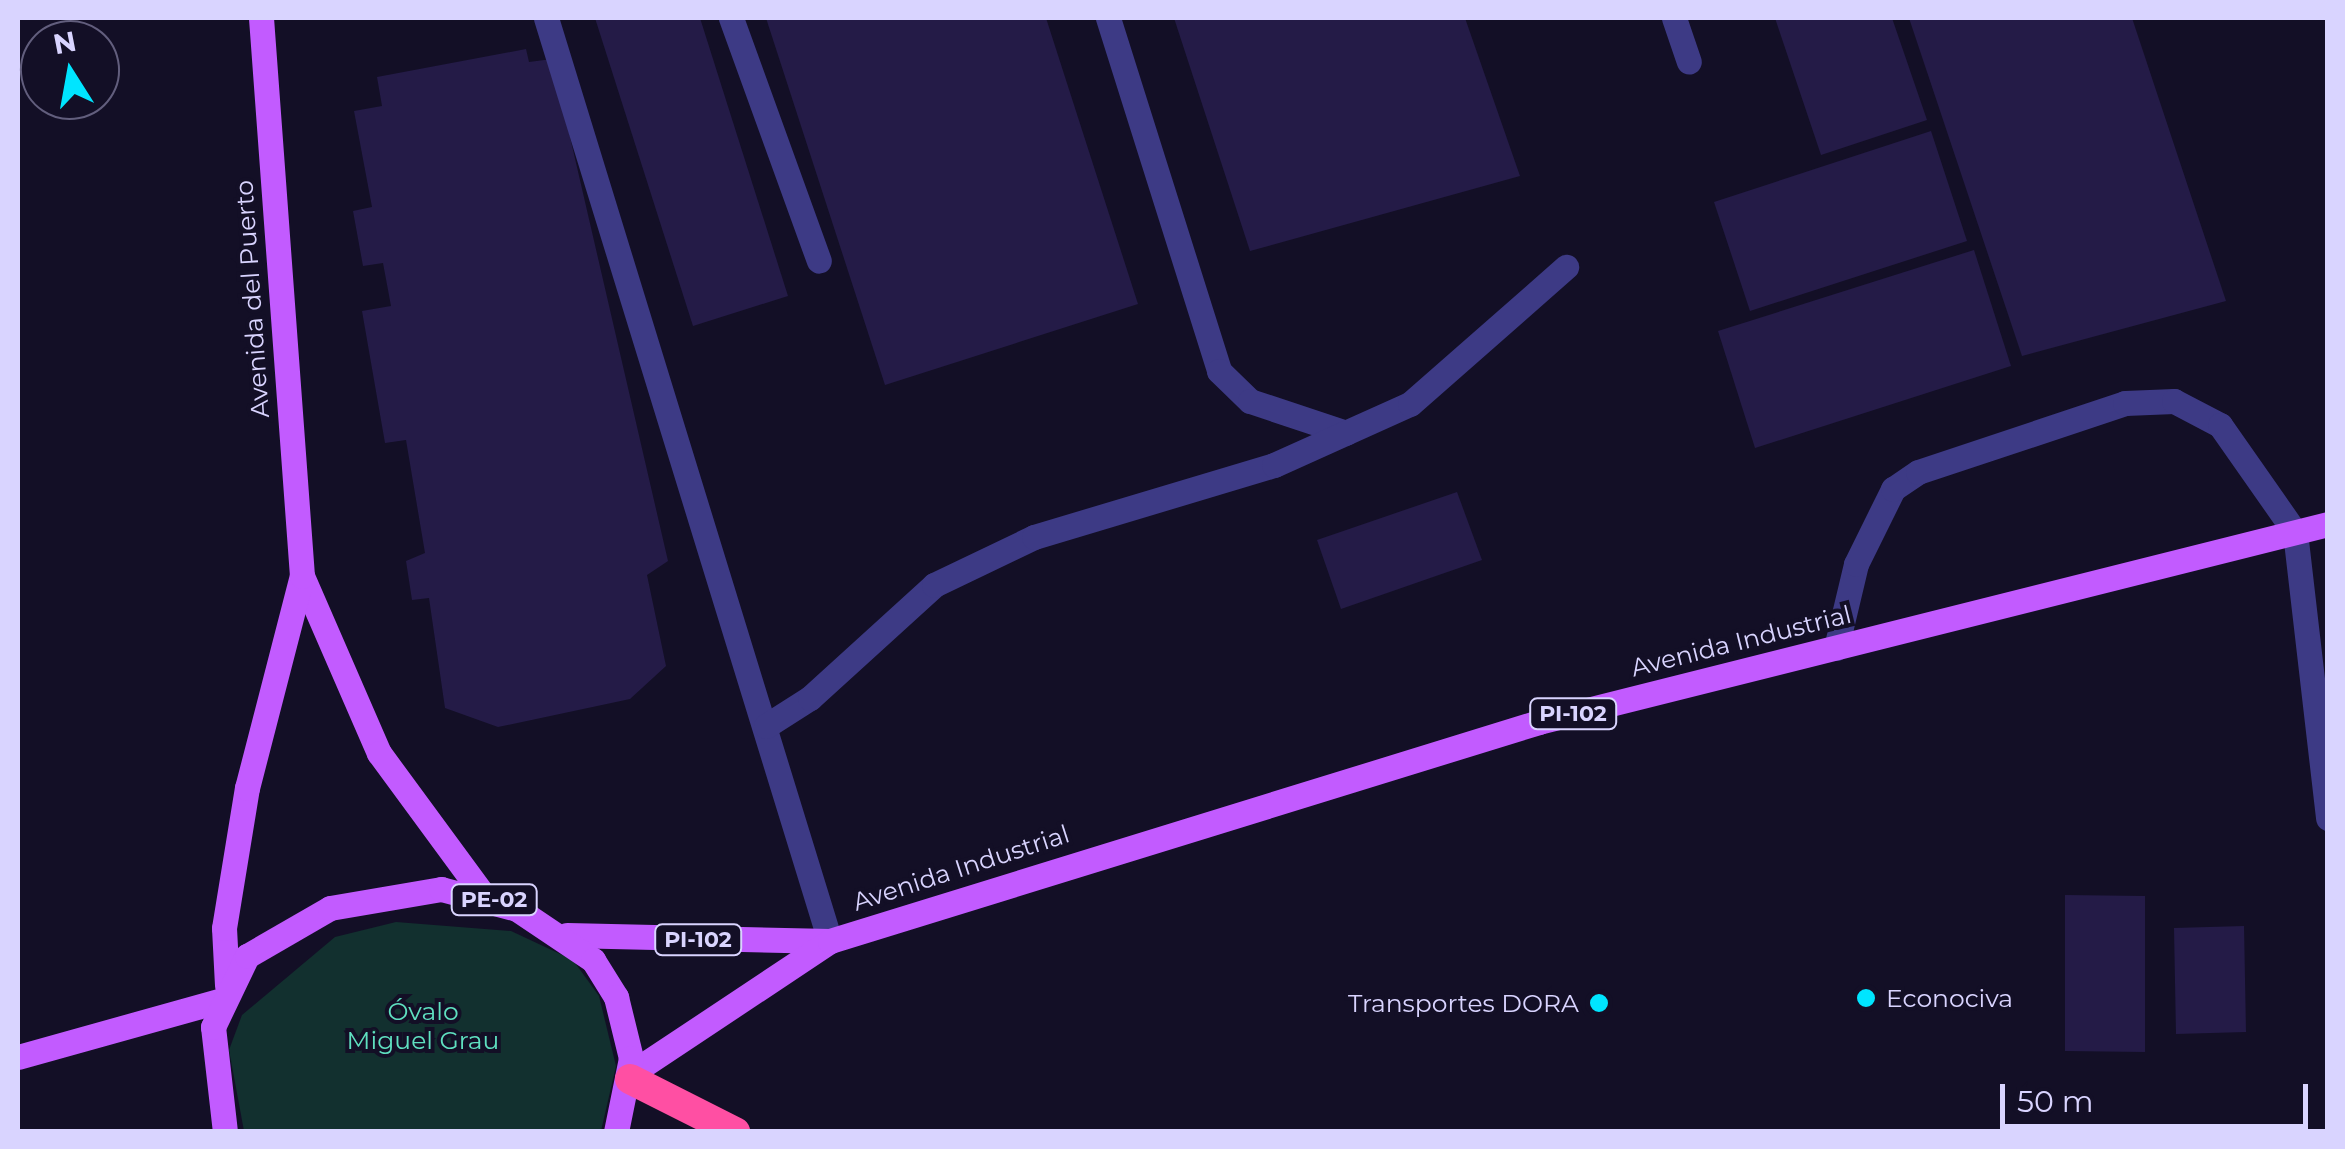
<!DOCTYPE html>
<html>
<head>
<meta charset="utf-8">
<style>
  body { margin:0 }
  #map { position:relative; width:2345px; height:1149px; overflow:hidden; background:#130f26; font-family:Montserrat,sans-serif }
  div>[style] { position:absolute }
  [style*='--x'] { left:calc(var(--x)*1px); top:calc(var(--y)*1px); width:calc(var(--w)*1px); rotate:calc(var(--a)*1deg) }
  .green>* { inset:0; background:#12302f }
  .building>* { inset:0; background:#241b47 }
  .minor>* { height:25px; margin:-12.5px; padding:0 12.5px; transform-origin:12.5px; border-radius:12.5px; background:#3d3a85 }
  .major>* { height:25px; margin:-12.5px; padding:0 12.5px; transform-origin:12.5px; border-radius:12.5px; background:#c25bff }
  .highway>* { height:30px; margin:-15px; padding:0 15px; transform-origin:15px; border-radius:15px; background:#ff4fa3 }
  .dots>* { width:28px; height:28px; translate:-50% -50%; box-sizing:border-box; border:5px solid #130f26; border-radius:50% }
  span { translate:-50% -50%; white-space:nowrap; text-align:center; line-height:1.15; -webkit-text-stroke:8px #130f26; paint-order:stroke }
  .shield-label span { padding:2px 8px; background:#130f26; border:2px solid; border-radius:8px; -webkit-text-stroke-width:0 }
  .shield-label { font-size:22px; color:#d9d4ff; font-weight:700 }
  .street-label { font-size:25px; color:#d9d4ff }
  .poi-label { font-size:25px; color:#d9d4ff }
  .left { translate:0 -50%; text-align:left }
  .right { translate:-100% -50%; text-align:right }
  .park-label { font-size:25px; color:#5fe0c0 }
  .frame { position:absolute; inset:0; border:20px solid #d9d4ff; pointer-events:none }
  .north { position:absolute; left:20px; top:20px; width:100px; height:100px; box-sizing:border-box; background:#130f26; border:2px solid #625e7d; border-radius:50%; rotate:349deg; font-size:28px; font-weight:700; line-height:40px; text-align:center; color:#d9d4ff }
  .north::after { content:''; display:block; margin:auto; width:35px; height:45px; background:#00e5ff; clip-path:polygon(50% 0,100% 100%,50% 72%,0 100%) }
  .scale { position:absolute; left:2000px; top:1084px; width:308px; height:45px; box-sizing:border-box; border:5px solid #d9d4ff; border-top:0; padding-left:12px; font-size:30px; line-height:35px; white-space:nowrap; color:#d9d4ff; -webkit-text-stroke:8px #130f26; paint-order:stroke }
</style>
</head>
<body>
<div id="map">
  <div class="green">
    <i style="clip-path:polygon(396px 922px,511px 931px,573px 960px,599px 996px,616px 1066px,601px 1131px,244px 1131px,229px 1050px,242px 1015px,335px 937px)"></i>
  </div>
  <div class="building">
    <i style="clip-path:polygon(595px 18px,700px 18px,788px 296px,693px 326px)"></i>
    <i style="clip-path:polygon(766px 18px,1046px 18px,1138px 304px,885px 385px)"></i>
    <i style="clip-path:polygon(1174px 18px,1465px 18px,1520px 176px,1250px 251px)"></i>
    <i style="clip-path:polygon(1775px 18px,1892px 18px,1927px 120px,1821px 155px)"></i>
    <i style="clip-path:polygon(1909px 18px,2132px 18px,2226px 301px,2022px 356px)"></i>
    <i style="clip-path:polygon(526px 49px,529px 62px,552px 59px,668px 561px,647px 575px,666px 666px,630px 699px,498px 727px,445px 708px,429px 598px,412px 600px,406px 561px,425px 553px,406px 440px,385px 443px,362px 311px,391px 306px,383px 263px,363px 266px,353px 211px,372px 207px,354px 111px,382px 106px,377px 77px)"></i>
    <i style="clip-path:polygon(1931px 131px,1967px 241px,1750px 311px,1714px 202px)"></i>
    <i style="clip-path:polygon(1974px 250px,2011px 366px,1755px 448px,1718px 331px)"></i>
    <i style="clip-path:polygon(1457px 492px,1482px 560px,1341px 609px,1317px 540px)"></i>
    <i style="clip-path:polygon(2065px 895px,2145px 896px,2145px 1052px,2065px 1051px)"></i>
    <i style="clip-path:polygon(2244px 926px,2246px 1032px,2176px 1034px,2174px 928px)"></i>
  </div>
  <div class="minor">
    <i style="--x:546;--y:18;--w:966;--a:72.9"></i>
    <i style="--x:731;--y:18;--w:258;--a:70.1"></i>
    <i style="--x:1108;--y:18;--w:370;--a:72.5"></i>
    <i style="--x:1219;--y:371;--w:43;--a:44.1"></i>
    <i style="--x:1250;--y:401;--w:101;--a:18.4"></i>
    <i style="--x:1674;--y:18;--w:46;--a:71.2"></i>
    <i style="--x:1836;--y:648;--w:86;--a:-76.6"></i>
    <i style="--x:1856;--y:564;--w:84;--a:-63.7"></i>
    <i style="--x:1893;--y:489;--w:30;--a:-34"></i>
    <i style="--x:1918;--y:472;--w:218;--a:-18.4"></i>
    <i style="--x:2125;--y:403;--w:49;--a:-2.3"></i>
    <i style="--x:2174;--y:401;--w:52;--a:27.6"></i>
    <i style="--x:2220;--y:425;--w:131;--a:55"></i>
    <i style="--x:2295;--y:532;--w:288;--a:83.4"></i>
    <i style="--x:766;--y:726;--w:52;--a:-32.5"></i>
    <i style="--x:810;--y:698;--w:168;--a:-42.3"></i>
    <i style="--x:934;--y:585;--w:111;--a:-25.6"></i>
    <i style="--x:1034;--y:537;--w:251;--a:-16.7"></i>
    <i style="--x:1274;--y:465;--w:149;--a:-24.2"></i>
    <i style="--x:1410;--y:404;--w:208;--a:-41.3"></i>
  </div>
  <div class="major">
    <i style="--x:302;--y:576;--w:193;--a:66.5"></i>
    <i style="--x:379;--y:753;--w:177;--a:53.7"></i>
    <i style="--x:567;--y:935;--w:263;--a:1.3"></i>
    <i style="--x:227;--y:985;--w:57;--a:-93"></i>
    <i style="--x:224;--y:928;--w:142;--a:-80.7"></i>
    <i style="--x:247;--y:788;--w:219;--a:-75.5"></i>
    <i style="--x:302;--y:576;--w:560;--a:-94.2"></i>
    <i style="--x:18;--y:1057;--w:209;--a:-15.6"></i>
    <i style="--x:630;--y:1074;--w:240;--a:-33.6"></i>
    <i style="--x:830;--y:941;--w:742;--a:-17.17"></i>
    <i style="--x:1539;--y:722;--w:813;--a:-14.09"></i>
    <i style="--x:225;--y:1132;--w:106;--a:-96.5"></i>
    <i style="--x:213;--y:1027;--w:79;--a:-64.4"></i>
    <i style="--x:247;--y:956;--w:96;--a:-30"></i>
    <i style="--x:330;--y:908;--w:113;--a:-9.7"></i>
    <i style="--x:441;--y:889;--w:79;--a:14.7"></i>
    <i style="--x:517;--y:909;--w:92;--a:33.9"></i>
    <i style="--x:593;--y:960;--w:44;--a:58.1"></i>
    <i style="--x:616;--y:997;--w:63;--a:76.2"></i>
    <i style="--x:631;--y:1058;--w:76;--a:101.5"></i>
  </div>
  <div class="highway">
    <i style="--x:630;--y:1079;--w:118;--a:26.8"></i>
  </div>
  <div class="dots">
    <i style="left:1866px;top:998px;background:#00e5ff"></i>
    <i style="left:1599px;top:1003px;background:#00e5ff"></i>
  </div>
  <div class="shield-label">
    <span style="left:1573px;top:714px">PI-102</span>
    <span style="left:494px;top:900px">PE-02</span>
    <span style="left:698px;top:940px">PI-102</span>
  </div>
  <div class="street-label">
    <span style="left:252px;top:299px;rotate:-94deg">Avenida del Puerto</span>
    <span style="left:1741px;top:641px;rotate:-14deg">Avenida Industrial</span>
    <span style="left:961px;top:868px;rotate:-18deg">Avenida Industrial</span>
  </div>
  <div class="poi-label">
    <span class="left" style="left:1886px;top:998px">Econociva</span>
    <span class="right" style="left:1579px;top:1003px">Transportes DORA</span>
  </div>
  <div class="park-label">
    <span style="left:423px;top:1026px">Óvalo<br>Miguel Grau</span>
  </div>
  <div class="frame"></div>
  <div class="north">N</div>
  <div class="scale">50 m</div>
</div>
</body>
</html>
